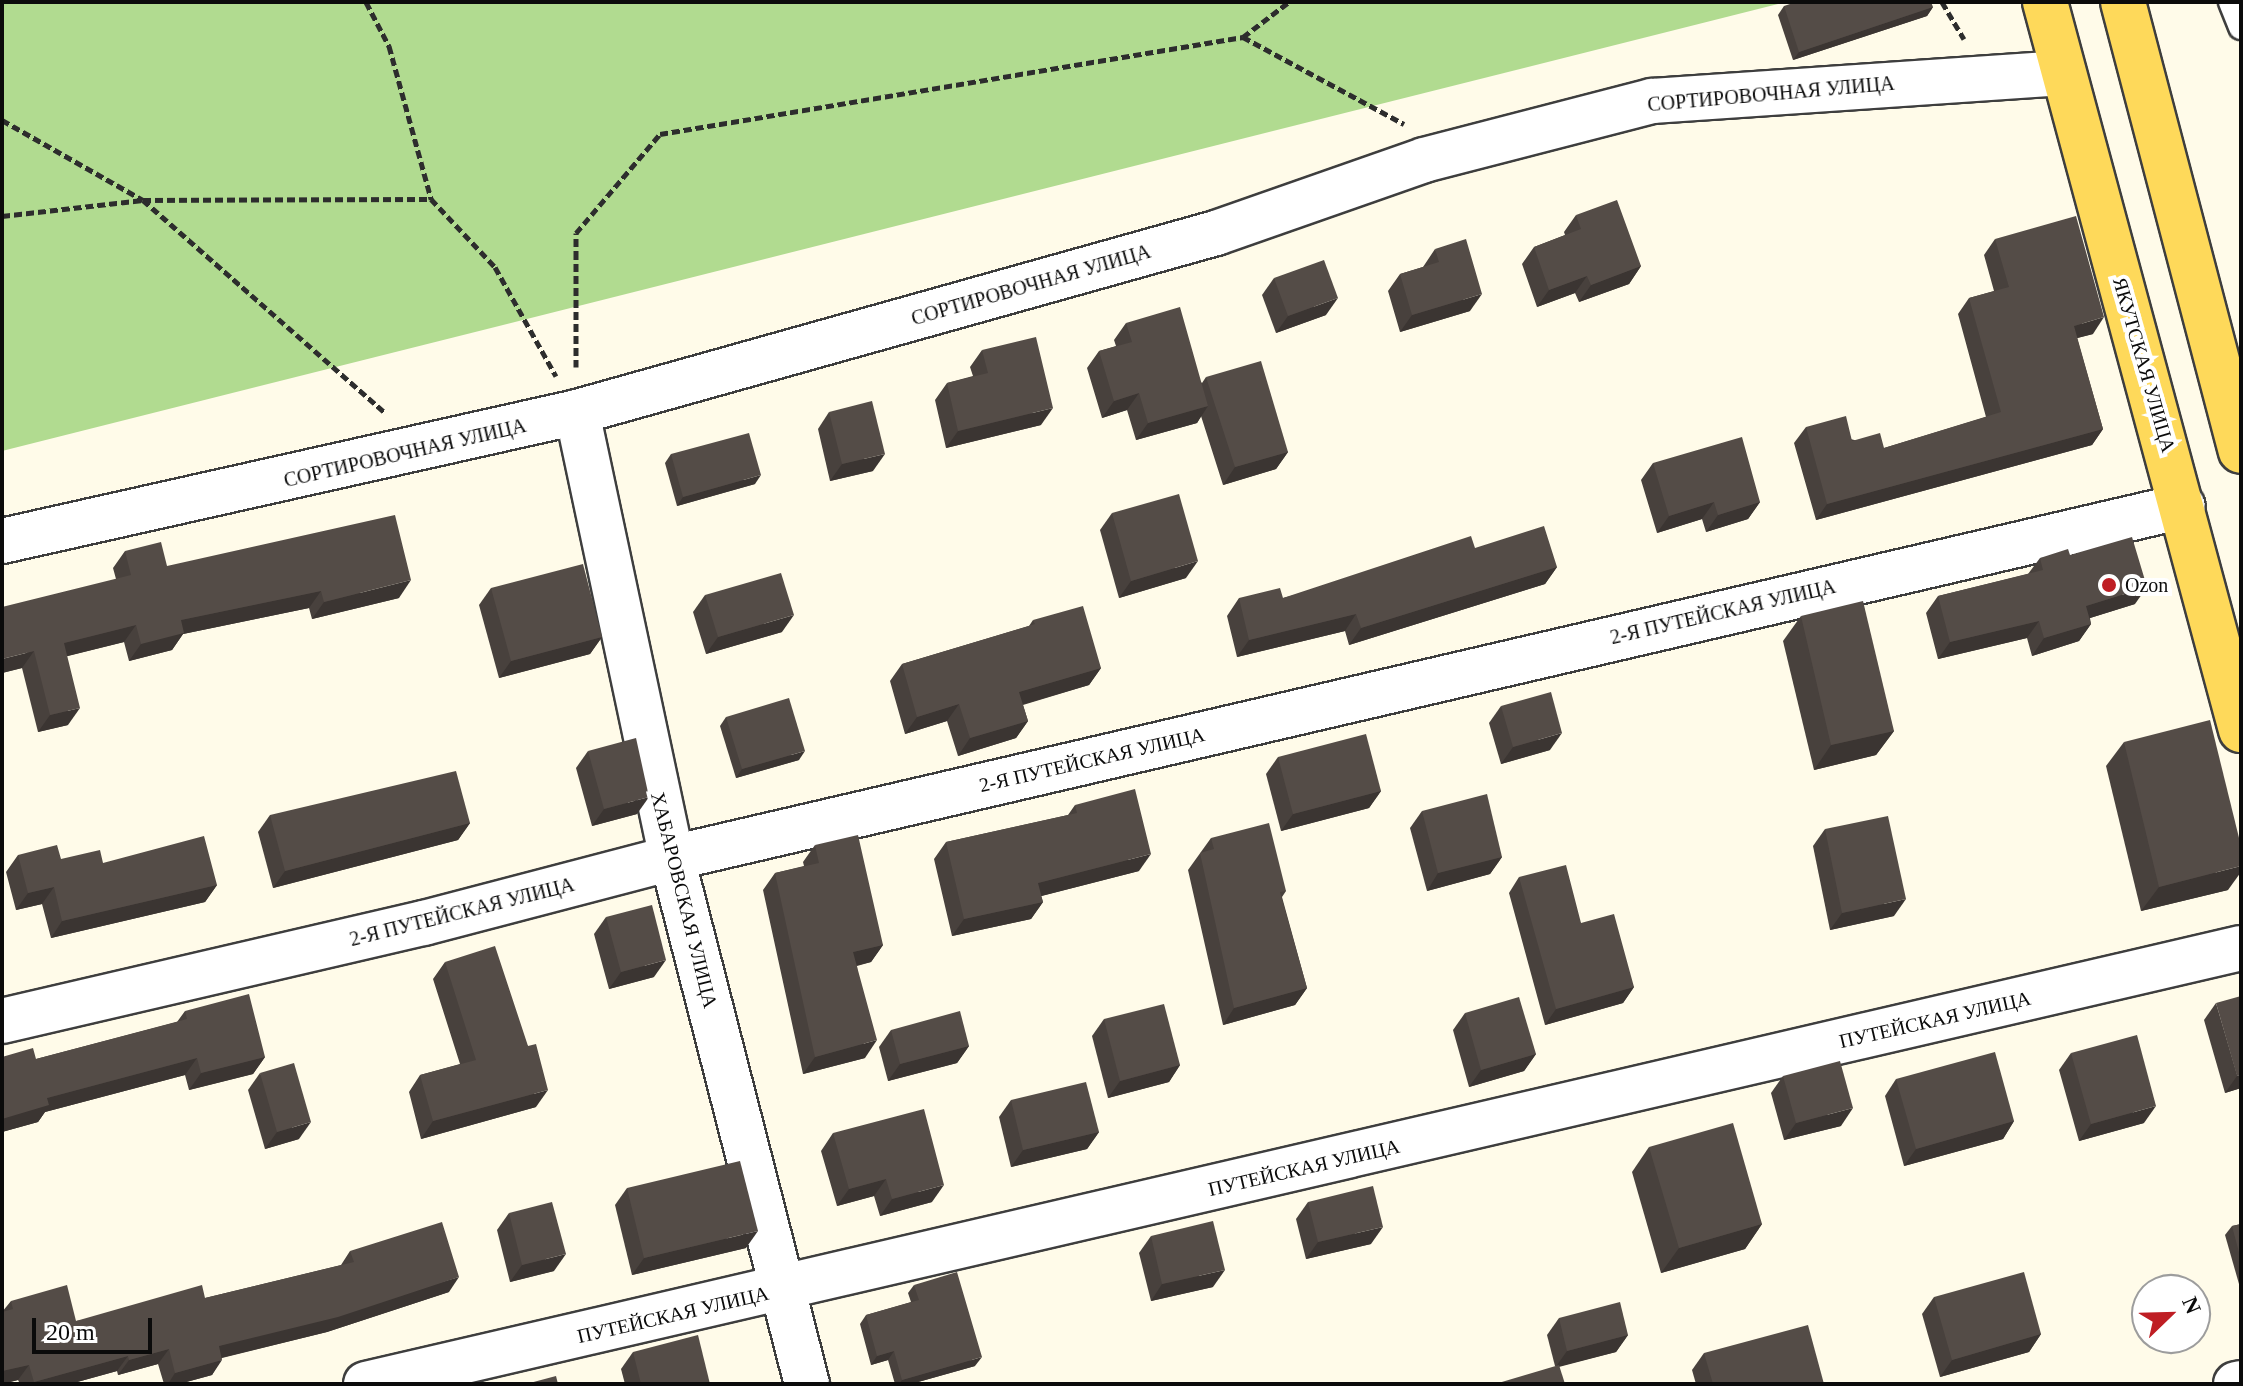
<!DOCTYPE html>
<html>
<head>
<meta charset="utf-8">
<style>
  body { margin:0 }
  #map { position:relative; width:2243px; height:1386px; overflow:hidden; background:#fffbe9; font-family:"Times New Roman",serif }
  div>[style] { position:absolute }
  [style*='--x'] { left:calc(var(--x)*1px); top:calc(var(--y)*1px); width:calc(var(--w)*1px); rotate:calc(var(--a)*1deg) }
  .forest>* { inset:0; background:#b1db90 }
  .path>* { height:5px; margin-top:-2.5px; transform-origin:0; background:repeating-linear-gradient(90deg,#2d2d2d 0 8px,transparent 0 12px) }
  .roads { filter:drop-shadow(2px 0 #3e3e3e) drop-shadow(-2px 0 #3e3e3e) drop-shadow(0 2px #3e3e3e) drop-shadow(0 -2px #3e3e3e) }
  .lane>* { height:24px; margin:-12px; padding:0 12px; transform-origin:12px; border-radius:12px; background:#fff }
  .street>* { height:44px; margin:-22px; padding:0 22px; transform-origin:22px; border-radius:22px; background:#fff }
  .primary>* { height:44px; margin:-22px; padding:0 22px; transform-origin:22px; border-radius:22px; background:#fed95a }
  .wall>* { inset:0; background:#48413d }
  .shaded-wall>* { inset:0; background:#3b3532 }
  .building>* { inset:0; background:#544c47 }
  .dots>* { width:22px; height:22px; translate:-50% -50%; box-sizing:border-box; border:4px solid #fff; border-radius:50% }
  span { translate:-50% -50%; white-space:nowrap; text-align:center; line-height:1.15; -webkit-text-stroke:8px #fff; paint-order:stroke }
  .street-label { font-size:20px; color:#0b0b0b }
  .poi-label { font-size:20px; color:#0b0b0b }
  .left { translate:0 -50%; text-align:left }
  .frame { position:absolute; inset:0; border:4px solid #0b0b0b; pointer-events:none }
  .north { position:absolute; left:2131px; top:1274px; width:80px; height:80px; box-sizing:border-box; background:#fff; border:2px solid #9d9d9d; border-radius:50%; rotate:67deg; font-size:22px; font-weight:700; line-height:32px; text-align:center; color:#0b0b0b }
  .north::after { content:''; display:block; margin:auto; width:28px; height:36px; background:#bf1e24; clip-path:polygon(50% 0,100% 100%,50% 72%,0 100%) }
  .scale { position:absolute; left:32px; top:1318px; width:120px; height:36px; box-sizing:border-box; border:4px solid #0b0b0b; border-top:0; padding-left:10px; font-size:24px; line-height:28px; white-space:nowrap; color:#0b0b0b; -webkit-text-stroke:6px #fff; paint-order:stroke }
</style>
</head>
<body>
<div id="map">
  <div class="forest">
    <i style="clip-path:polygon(2px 2px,1786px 2px,2px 451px)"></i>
  </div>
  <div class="path">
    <i style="--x:366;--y:2;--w:50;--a:62.4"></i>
    <i style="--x:389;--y:46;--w:159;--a:74.6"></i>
    <i style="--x:431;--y:199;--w:93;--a:46.7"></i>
    <i style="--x:495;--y:267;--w:125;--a:60.8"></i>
    <i style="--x:1942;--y:2;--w:43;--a:59.3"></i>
    <i style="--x:1243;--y:37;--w:58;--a:-37.3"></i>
    <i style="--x:2;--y:120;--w:162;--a:29.6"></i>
    <i style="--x:143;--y:200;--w:321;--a:41.3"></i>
    <i style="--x:2;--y:216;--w:142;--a:-6.5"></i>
    <i style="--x:143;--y:200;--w:288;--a:-0.2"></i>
    <i style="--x:576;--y:367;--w:134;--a:-90"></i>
    <i style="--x:576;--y:233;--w:130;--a:-49.7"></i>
    <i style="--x:660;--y:134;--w:591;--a:-9.45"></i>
    <i style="--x:1243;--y:37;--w:183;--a:28.4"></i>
  </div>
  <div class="roads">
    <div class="lane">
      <i style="--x:2231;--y:2;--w:27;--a:68"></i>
    </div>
    <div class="street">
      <i style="--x:577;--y:412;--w:456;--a:78"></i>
      <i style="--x:672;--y:858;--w:543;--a:75.61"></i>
      <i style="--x:2;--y:541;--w:589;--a:-12.64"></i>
      <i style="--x:577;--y:412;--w:664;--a:-15.65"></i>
      <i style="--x:1216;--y:233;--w:220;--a:-19.3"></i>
      <i style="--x:1424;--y:160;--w:236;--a:-14.5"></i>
      <i style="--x:1652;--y:101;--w:412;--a:-3.9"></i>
      <i style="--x:2;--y:1021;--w:433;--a:-13.1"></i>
      <i style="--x:424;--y:923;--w:256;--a:-14.7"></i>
      <i style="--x:672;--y:858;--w:1551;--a:-13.11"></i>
      <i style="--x:366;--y:1384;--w:1925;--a:-13.09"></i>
      <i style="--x:2236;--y:1384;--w:5;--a:-11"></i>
    </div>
    <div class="primary">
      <i style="--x:2045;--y:2;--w:754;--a:74.93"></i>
      <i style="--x:2123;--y:2;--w:464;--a:75.3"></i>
    </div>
  </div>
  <div class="wall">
    <i style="clip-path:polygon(1784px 6px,1933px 7px,1927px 16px,1793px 60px,1778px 15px)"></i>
    <i style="clip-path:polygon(1576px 215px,1641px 266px,1629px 284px,1579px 302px,1575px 293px,1537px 307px,1522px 264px,1534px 247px,1565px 235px,1564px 232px)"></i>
    <i style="clip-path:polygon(1995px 239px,2093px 334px,2077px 338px,2103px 429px,2092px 445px,1816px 520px,1794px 443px,1806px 427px,1884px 448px,1986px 417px,1958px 314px,1969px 298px,1994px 291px,1984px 255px)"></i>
    <i style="clip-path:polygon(1435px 249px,1470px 311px,1400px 332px,1388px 291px,1400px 274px,1423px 267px)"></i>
    <i style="clip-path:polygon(1274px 278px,1326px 315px,1276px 333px,1262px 295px)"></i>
    <i style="clip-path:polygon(1126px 323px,1202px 383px,1206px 377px,1288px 452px,1276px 469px,1223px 485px,1201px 416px,1197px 423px,1136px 440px,1127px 410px,1102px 418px,1087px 368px,1099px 351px,1116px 346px,1114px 340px)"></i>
    <i style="clip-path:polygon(982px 350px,1041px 425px,946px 448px,935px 400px,947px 383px,973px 376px,970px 367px)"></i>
    <i style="clip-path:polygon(829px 412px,873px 471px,830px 481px,818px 429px)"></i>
    <i style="clip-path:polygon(671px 454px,755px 484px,677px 506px,665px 463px)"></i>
    <i style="clip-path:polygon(1653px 463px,1760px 502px,1748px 519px,1706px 532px,1702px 519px,1657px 533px,1641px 480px)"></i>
    <i style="clip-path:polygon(1112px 513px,1186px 578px,1119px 598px,1100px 530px)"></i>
    <i style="clip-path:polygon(1475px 548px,1557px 567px,1545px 584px,1349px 645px,1345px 631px,1237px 657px,1227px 616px,1239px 598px,1283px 598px)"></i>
    <i style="clip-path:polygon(125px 551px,167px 566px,399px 598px,312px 619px,309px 608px,183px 634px,172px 650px,129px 661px,124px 642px,67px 656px,68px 725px,38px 732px,22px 668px,2px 673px,116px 579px,113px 568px)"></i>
    <i style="clip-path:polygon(2070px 555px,2135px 604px,2090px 618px,2091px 624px,2079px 641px,2032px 656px,2027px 638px,1938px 659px,1926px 613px,1938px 596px,2028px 574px,2040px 558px)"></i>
    <i style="clip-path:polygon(491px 588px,602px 637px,590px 654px,499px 678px,479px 605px)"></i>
    <i style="clip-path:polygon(705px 595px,782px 632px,706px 654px,693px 612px)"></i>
    <i style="clip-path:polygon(1801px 616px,1894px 731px,1876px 755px,1814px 770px,1783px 641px)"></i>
    <i style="clip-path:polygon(1033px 620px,1101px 668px,1089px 685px,1023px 705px,1028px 721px,1016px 738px,958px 756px,947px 721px,905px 734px,890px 681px,902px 664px,1029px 626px)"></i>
    <i style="clip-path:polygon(1501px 706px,1550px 750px,1501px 764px,1489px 723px)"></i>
    <i style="clip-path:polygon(726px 717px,799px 760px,736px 778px,720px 726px)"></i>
    <i style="clip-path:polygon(2124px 742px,2228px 890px,2141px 911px,2106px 766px)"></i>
    <i style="clip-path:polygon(588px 751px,637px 814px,592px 826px,576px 768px)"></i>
    <i style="clip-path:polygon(1278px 757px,1381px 791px,1369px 808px,1281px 831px,1266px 774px)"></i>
    <i style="clip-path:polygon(1075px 805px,1139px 871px,1041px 896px,1043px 902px,1031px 919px,952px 936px,934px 859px,946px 842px,1068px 815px)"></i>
    <i style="clip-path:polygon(1422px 811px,1502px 857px,1490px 874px,1427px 891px,1410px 828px)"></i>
    <i style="clip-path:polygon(270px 815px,470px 823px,458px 840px,273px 888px,258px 832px)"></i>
    <i style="clip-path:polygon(1825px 829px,1894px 916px,1830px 930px,1813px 846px)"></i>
    <i style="clip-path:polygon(1211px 838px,1286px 891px,1282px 897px,1307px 988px,1295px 1005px,1223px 1025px,1188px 870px)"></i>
    <i style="clip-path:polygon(815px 845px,883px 945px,871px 962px,857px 966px,865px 1058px,803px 1074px,763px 890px,775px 873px,804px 866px,803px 862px)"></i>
    <i style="clip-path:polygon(18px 855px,103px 863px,217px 885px,205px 902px,51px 938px,42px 904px,16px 910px,6px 872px)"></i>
    <i style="clip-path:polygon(1519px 877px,1581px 923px,1634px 987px,1623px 1003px,1545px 1025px,1509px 893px)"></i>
    <i style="clip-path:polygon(606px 917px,654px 977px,609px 989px,594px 934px)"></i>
    <i style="clip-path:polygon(445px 962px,528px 1046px,536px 1107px,421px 1139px,409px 1092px,420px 1075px,460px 1064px,433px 979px)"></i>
    <i style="clip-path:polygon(2216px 1003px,2241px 1088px,2225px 1093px,2204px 1020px)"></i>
    <i style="clip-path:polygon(185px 1011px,265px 1057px,253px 1074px,189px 1090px,185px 1075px,45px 1112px,38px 1122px,2px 1132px,2px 1057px,36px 1059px,177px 1022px)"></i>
    <i style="clip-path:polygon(1465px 1013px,1536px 1054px,1524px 1071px,1469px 1087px,1453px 1030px)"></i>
    <i style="clip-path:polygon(1104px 1019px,1180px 1065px,1169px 1082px,1108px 1098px,1092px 1036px)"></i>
    <i style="clip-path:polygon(891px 1030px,969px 1046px,957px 1063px,888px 1081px,879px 1047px)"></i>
    <i style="clip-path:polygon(2071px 1053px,2144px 1123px,2079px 1141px,2059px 1070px)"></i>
    <i style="clip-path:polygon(260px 1073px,299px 1139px,265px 1149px,248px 1090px)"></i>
    <i style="clip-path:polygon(1783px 1076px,1841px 1126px,1784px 1140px,1771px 1093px)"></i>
    <i style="clip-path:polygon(1896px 1079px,2014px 1121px,2003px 1139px,1904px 1166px,1885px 1096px)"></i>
    <i style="clip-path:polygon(1011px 1100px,1099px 1132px,1087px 1149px,1011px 1167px,999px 1117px)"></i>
    <i style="clip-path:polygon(833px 1133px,932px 1202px,880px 1216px,874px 1196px,837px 1206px,821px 1151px)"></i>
    <i style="clip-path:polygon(1649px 1147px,1762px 1224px,1745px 1249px,1661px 1273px,1632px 1172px)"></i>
    <i style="clip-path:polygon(627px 1188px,746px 1248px,632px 1275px,615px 1205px)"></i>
    <i style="clip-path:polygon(1308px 1202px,1371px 1244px,1306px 1259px,1296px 1219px)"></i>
    <i style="clip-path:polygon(509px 1213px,554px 1271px,510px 1282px,497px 1230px)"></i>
    <i style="clip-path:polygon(2241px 1224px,2241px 1291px,2225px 1235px,2232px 1226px)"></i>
    <i style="clip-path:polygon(1151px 1236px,1213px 1287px,1151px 1301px,1139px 1253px)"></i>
    <i style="clip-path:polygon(350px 1251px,449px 1292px,327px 1332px,222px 1358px,212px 1375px,179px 1384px,164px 1384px,158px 1364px,118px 1375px,117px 1371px,70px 1384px,20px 1384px,18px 1380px,2px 1384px,2px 1312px,11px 1301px,76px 1321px,205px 1298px,341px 1265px)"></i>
    <i style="clip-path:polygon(914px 1285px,975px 1366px,911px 1384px,895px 1384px,888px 1360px,871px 1365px,860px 1324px,866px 1315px,911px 1302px,908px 1293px)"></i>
    <i style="clip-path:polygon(1934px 1297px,2041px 1334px,2029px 1352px,1940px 1377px,1922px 1314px)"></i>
    <i style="clip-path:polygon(1559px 1318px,1628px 1335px,1616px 1352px,1560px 1366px,1555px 1366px,1547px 1335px)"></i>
    <i style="clip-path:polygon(633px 1352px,710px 1384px,625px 1384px,621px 1369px)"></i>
    <i style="clip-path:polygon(1704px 1353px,1824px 1384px,1696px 1384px,1692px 1370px)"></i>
  </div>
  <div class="shaded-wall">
    <i style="clip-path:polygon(1933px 7px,1927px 16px,1793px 60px,1799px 52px)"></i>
    <i style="clip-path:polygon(1641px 266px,1629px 284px,1579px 302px,1591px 285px)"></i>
    <i style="clip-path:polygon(1587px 276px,1575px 293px,1537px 307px,1549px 290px)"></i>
    <i style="clip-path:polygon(1482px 294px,1470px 311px,1400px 332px,1412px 315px)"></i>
    <i style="clip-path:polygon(1338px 298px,1326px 315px,1276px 333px,1288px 316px)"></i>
    <i style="clip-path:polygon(2104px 317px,2093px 334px,2062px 342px,2074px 326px)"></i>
    <i style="clip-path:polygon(1139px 393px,1127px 410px,1102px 418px,1114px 401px)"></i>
    <i style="clip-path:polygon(1208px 406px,1197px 423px,1136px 440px,1148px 423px)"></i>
    <i style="clip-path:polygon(1053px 408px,1041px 425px,946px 448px,958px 431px)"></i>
    <i style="clip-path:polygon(2103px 429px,2092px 445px,1816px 520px,1827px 504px)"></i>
    <i style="clip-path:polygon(1288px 452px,1276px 469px,1223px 485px,1235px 467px)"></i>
    <i style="clip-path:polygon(885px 454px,873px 471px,830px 481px,842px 464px)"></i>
    <i style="clip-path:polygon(761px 475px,755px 484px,677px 506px,683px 497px)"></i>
    <i style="clip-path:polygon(1714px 502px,1702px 519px,1657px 533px,1669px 516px)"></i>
    <i style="clip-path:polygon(1760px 502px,1748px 519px,1706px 532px,1718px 515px)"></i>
    <i style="clip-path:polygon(1198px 561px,1186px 578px,1119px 598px,1131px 581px)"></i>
    <i style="clip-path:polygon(1557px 567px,1545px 584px,1349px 645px,1361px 628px)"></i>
    <i style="clip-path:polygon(411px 580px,399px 598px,312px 619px,324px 602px)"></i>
    <i style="clip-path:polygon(2147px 587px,2135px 604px,2074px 623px,2086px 606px)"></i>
    <i style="clip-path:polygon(321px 591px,309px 608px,183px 634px,172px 650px,129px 661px,141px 644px,181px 620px)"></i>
    <i style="clip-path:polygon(1356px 614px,1345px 631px,1237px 657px,1249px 640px)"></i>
    <i style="clip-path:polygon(794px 615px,782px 632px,706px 654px,718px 637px)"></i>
    <i style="clip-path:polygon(2039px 621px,2027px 638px,1938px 659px,1950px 642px)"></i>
    <i style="clip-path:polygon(2091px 624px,2079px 641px,2032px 656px,2044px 638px)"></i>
    <i style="clip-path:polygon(136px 625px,124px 642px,52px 660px,64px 643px)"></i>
    <i style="clip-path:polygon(602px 637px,590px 654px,499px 678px,511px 661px)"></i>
    <i style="clip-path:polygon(34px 651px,22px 668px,2px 673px,2px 659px)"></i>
    <i style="clip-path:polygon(1101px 668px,1089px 685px,1007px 709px,1019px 692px)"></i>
    <i style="clip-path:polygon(959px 704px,947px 721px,905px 734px,917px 717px)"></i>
    <i style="clip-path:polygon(80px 708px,68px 725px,38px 732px,50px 715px)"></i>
    <i style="clip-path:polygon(1028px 721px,1016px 738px,958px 756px,970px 738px)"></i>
    <i style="clip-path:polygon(1894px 731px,1876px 755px,1814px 770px,1831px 745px)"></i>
    <i style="clip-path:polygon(1562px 733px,1550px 750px,1501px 764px,1513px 747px)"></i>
    <i style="clip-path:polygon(805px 751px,799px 760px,736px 778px,742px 769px)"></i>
    <i style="clip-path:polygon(1381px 791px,1369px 808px,1281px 831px,1293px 814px)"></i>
    <i style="clip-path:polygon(649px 797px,637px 814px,592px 826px,604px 809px)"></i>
    <i style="clip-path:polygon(470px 823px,458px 840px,273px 888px,285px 871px)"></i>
    <i style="clip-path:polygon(1151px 854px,1139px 871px,1026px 900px,1038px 883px)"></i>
    <i style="clip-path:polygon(1502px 857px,1490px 874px,1427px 891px,1438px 873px)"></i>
    <i style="clip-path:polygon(2241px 866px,2241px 872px,2228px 890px,2141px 911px,2159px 887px)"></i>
    <i style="clip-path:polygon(217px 885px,205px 902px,51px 938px,62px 921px)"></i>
    <i style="clip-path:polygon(54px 887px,42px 904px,16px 910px,28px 893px)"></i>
    <i style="clip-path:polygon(1906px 899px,1894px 916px,1830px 930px,1842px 913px)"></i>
    <i style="clip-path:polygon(1043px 902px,1031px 919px,952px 936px,964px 919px)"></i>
    <i style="clip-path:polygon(883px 945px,871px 962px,842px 969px,853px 952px)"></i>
    <i style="clip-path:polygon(666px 960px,654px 977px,609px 989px,621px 972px)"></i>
    <i style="clip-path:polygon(1634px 987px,1623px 1003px,1545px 1025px,1556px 1009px)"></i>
    <i style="clip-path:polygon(1307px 988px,1295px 1005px,1223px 1025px,1234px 1008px)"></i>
    <i style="clip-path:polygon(877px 1040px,865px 1058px,803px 1074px,815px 1057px)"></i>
    <i style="clip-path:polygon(969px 1046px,957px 1063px,888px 1081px,900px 1064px)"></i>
    <i style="clip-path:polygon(1536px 1054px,1524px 1071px,1469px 1087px,1481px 1070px)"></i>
    <i style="clip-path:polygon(265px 1057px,253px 1074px,189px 1090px,201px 1073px)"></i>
    <i style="clip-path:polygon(197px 1058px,185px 1075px,45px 1112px,38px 1122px,2px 1132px,2px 1119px,47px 1098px)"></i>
    <i style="clip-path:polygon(1180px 1065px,1169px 1082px,1108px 1098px,1120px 1081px)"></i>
    <i style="clip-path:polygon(2241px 1074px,2241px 1088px,2225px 1093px,2237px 1076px)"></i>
    <i style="clip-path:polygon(548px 1090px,536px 1107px,421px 1139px,433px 1121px)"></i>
    <i style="clip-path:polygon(2156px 1106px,2144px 1123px,2079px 1141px,2091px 1124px)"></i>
    <i style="clip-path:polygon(1853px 1108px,1841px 1126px,1784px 1140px,1796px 1123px)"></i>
    <i style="clip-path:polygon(2014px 1121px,2003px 1139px,1904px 1166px,1916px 1149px)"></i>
    <i style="clip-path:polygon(311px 1122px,299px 1139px,265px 1149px,277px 1132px)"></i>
    <i style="clip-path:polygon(1099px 1132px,1087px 1149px,1011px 1167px,1023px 1150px)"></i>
    <i style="clip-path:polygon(886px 1179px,874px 1196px,837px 1206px,849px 1189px)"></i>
    <i style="clip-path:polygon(944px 1185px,932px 1202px,880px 1216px,892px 1199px)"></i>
    <i style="clip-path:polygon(1762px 1224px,1745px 1249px,1661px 1273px,1679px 1248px)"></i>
    <i style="clip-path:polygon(1383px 1227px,1371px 1244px,1306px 1259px,1318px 1242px)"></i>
    <i style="clip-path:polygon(758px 1231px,746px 1248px,632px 1275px,644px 1258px)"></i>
    <i style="clip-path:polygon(566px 1254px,554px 1271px,510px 1282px,522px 1265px)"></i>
    <i style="clip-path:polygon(1225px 1270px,1213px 1287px,1151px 1301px,1162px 1284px)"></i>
    <i style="clip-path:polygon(459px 1277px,449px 1292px,327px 1332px,208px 1361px,219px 1346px)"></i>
    <i style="clip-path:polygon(2041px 1334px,2029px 1352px,1940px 1377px,1952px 1360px)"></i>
    <i style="clip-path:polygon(1628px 1335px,1616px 1352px,1555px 1368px,1567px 1351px)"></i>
    <i style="clip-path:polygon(169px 1349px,158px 1364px,118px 1375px,129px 1360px)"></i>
    <i style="clip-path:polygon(894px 1351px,888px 1360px,871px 1365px,877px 1356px)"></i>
    <i style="clip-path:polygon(128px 1356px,117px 1371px,70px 1384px,32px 1384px,34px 1382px)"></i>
    <i style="clip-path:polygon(982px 1357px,975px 1366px,911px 1384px,899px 1384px,902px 1380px)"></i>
    <i style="clip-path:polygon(222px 1360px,212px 1375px,179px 1384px,168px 1384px,175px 1373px)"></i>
    <i style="clip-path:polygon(29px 1365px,18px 1380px,2px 1384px,2px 1371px)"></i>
  </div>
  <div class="building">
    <i style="clip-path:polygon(1796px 2px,1931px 2px,1933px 7px,1799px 52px,1784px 6px)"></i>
    <i style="clip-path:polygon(1617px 200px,1641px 266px,1591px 285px,1587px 276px,1549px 290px,1534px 247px,1581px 229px,1576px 215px)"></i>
    <i style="clip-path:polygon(2076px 216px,2104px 317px,2074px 326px,2103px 429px,1827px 504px,1806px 427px,1846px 416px,1852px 441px,1880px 433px,1884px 448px,2001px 412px,1969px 298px,2009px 287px,1995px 239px)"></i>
    <i style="clip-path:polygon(1466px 239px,1482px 294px,1412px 315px,1400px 274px,1439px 262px,1435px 249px)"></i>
    <i style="clip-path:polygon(1324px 260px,1338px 298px,1288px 316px,1274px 278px)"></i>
    <i style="clip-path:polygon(1180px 307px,1208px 406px,1148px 423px,1139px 393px,1114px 401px,1099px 351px,1132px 342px,1126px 323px)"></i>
    <i style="clip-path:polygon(1036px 337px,1053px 408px,958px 431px,947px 383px,988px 373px,982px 350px)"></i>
    <i style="clip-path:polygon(1261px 361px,1288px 452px,1235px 467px,1206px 377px)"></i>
    <i style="clip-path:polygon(872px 401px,885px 454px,842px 464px,829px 412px)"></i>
    <i style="clip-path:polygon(749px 433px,761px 475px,683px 497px,671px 454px)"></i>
    <i style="clip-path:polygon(1742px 437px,1760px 502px,1718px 515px,1714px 502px,1669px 516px,1653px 463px)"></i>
    <i style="clip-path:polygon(1179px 494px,1198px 561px,1131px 581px,1112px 513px)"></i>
    <i style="clip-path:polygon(395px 515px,411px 580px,324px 602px,321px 591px,181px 620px,184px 633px,141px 644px,136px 625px,64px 643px,80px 708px,50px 715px,34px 651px,2px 659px,2px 607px,131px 575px,125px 551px,161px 542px,167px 566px)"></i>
    <i style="clip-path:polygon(1544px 526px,1557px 567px,1361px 628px,1356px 614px,1249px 640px,1239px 598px,1280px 588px,1283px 598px,1471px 536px,1475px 548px)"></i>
    <i style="clip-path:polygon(2132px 537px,2147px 587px,2086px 606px,2091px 624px,2044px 638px,2039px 621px,1950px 642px,1938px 596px,2043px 570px,2040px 558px,2068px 549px,2070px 555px)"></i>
    <i style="clip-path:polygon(583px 564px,602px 637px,511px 661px,491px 588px)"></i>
    <i style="clip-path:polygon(781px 573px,794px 615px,718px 637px,705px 595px)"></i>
    <i style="clip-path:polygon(1863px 601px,1894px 731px,1831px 745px,1801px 616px)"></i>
    <i style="clip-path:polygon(1083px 606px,1101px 668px,1019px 692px,1028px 721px,970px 738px,959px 704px,917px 717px,902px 664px,1035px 624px,1033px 620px)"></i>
    <i style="clip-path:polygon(1551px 692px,1562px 733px,1513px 747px,1501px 706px)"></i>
    <i style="clip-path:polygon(789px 698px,805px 751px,742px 769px,726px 717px)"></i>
    <i style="clip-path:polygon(2210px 720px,2241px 846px,2241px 866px,2159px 887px,2124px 742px)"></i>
    <i style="clip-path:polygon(1366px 734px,1381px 791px,1293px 814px,1278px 757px)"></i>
    <i style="clip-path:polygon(636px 738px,649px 797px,604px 809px,588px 751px)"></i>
    <i style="clip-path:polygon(456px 771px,470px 823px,285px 871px,270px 815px)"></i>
    <i style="clip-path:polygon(1135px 789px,1151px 854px,1038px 883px,1043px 902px,964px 919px,946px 842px,1077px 813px,1075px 805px)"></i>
    <i style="clip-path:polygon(1487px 794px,1502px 857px,1438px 873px,1422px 811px)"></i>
    <i style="clip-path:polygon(1888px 816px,1906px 899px,1842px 913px,1825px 829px)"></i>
    <i style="clip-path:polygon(1269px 823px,1286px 891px,1280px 892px,1307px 988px,1234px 1008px,1200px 853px,1214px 849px,1211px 838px)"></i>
    <i style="clip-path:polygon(858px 835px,883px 945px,853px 952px,877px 1040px,815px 1057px,775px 873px,819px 863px,815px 845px)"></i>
    <i style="clip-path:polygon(204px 836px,217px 885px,62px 921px,54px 887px,28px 893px,18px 855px,57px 845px,61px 859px,100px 850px,103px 863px)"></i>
    <i style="clip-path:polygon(1566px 865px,1581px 923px,1614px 914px,1634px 987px,1556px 1009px,1519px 877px)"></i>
    <i style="clip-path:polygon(652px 905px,666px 960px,621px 972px,606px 917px)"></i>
    <i style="clip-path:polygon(495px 946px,528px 1046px,536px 1044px,548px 1090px,433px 1121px,420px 1075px,476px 1060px,445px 962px)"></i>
    <i style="clip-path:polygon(249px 994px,265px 1057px,201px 1073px,197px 1058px,47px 1098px,49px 1105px,2px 1119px,2px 1057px,33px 1048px,36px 1059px,187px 1019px,185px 1011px)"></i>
    <i style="clip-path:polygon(2241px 996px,2241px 1074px,2237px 1076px,2216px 1003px)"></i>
    <i style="clip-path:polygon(1519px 997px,1536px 1054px,1481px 1070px,1465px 1013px)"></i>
    <i style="clip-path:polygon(1164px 1004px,1180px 1065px,1120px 1081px,1104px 1019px)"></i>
    <i style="clip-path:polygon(960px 1011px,969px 1046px,900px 1064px,891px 1030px)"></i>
    <i style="clip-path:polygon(2137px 1035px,2156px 1106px,2091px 1124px,2071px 1053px)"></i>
    <i style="clip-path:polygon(1995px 1052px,2014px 1121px,1916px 1149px,1896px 1079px)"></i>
    <i style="clip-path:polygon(1840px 1061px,1853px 1108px,1796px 1123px,1783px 1076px)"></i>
    <i style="clip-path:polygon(294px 1063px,311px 1122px,277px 1132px,260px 1073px)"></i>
    <i style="clip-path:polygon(1086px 1082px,1099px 1132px,1023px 1150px,1011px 1100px)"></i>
    <i style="clip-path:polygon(924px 1109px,944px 1185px,892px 1199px,886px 1179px,849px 1189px,833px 1133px)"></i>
    <i style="clip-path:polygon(1733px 1123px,1762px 1224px,1679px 1248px,1649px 1147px)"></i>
    <i style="clip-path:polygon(740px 1161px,758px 1231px,644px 1258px,627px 1188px)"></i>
    <i style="clip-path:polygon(1373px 1186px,1383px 1227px,1318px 1242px,1308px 1202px)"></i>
    <i style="clip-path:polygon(552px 1202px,566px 1254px,522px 1265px,509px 1213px)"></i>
    <i style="clip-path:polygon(1213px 1221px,1225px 1270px,1162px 1284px,1151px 1236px)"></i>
    <i style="clip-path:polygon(442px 1222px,459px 1277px,338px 1317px,219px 1346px,222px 1360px,175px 1373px,169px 1349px,129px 1360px,128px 1356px,34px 1382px,29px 1365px,2px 1371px,2px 1312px,13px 1309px,11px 1301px,67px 1285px,76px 1321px,202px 1285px,205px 1298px,354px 1262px,350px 1251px)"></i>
    <i style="clip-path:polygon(2241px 1224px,2241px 1260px,2232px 1226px)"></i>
    <i style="clip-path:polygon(957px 1272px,982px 1357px,902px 1380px,894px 1351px,877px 1356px,866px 1315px,919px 1300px,914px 1285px)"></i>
    <i style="clip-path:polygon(2024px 1272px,2041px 1334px,1952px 1360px,1934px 1297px)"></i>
    <i style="clip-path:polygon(1620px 1302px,1628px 1335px,1567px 1351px,1559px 1318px)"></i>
    <i style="clip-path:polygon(1808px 1325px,1824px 1384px,1713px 1384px,1704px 1353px)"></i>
    <i style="clip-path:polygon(698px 1335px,710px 1384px,641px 1384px,633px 1352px)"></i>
    <i style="clip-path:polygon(1559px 1365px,1565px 1384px,1495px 1384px)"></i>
    <i style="clip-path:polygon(556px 1376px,558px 1384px,526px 1384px)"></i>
  </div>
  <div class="dots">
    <i style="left:2109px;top:585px;background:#bf1e24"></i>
  </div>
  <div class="street-label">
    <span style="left:1771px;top:94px;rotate:-5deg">СОРТИРОВОЧНАЯ УЛИЦА</span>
    <span style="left:1031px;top:285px;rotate:-16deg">СОРТИРОВОЧНАЯ УЛИЦА</span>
    <span style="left:2144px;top:365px;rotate:74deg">ЯКУТСКАЯ УЛИЦА</span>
    <span style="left:405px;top:453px;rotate:-13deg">СОРТИРОВОЧНАЯ УЛИЦА</span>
    <span style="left:1723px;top:612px;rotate:-13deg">2-Я ПУТЕЙСКАЯ УЛИЦА</span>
    <span style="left:1092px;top:760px;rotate:-13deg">2-Я ПУТЕЙСКАЯ УЛИЦА</span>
    <span style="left:684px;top:900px;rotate:76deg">ХАБАРОВСКАЯ УЛИЦА</span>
    <span style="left:462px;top:912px;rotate:-14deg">2-Я ПУТЕЙСКАЯ УЛИЦА</span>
    <span style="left:1935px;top:1020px;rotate:-13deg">ПУТЕЙСКАЯ УЛИЦА</span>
    <span style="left:1304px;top:1168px;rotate:-13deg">ПУТЕЙСКАЯ УЛИЦА</span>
    <span style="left:673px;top:1315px;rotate:-13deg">ПУТЕЙСКАЯ УЛИЦА</span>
  </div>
  <div class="poi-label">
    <span class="left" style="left:2125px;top:585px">Ozon</span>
  </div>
  <div class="frame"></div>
  <div class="north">N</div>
  <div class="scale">20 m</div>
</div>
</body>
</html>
